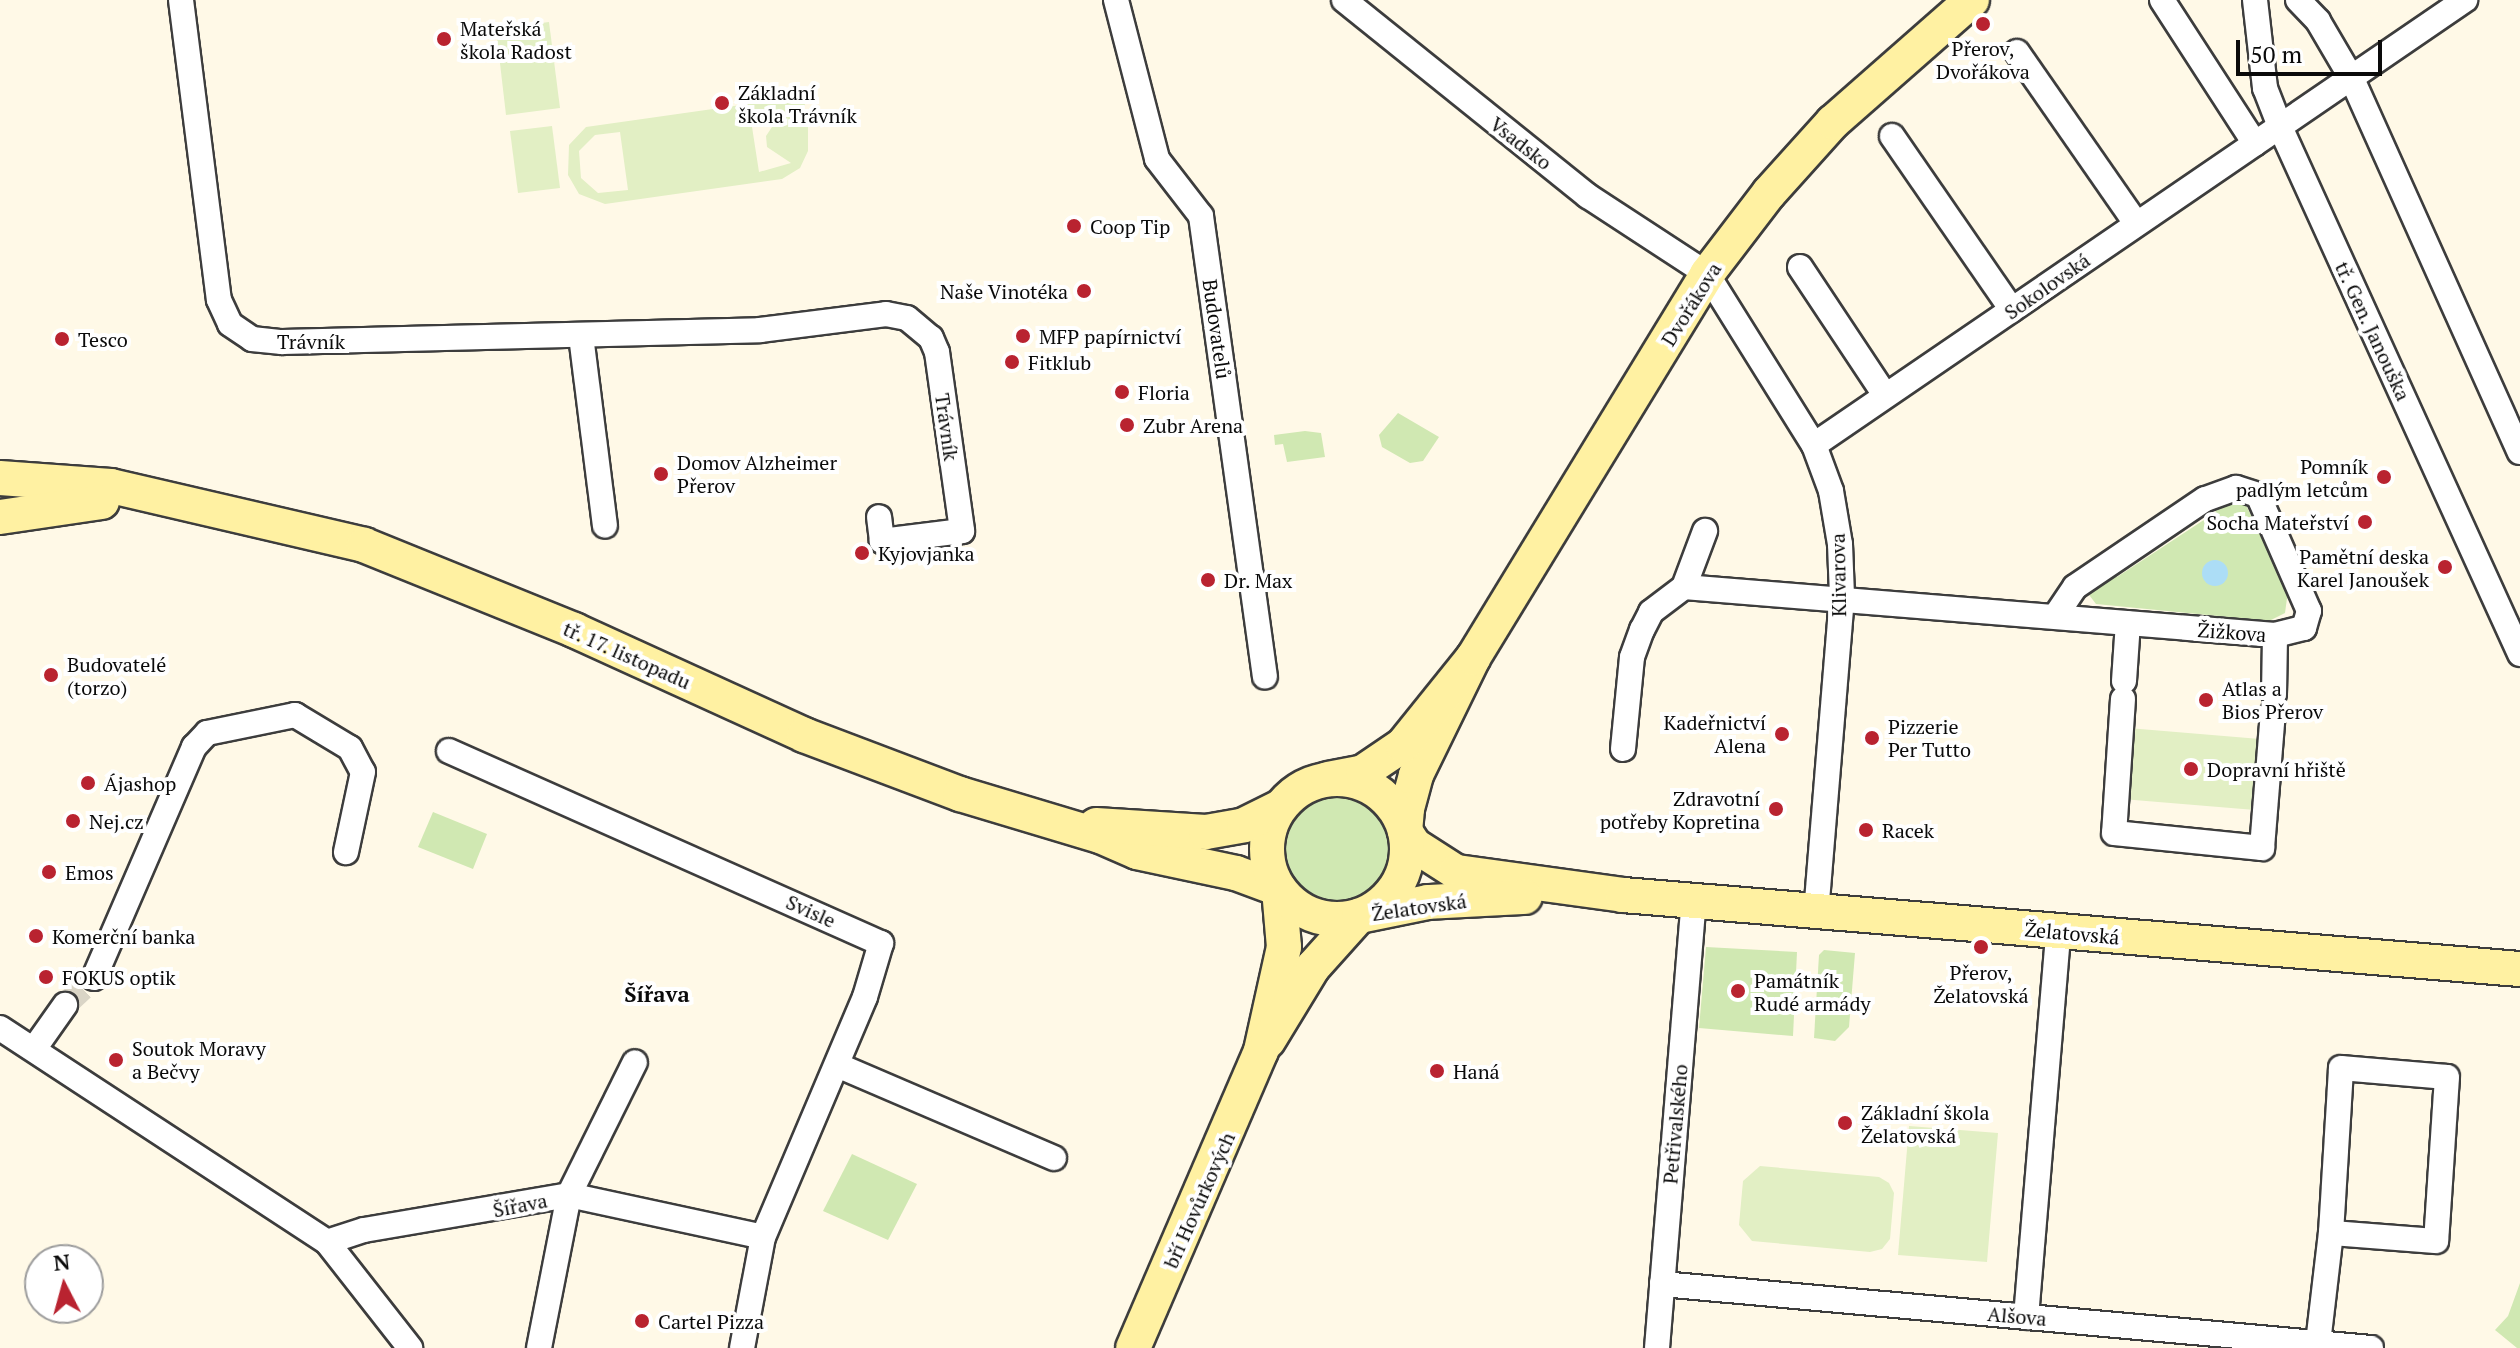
<!DOCTYPE html>
<html>
<head>
<meta charset="utf-8">
<style>
  body { margin:0 }
  #map { position:relative; width:2520px; height:1348px; overflow:hidden; background:#fff9e7; font-family:"PT Serif",serif }
  div>[style] { position:absolute }
  [style*='--x'] { left:calc(var(--x)*1px); top:calc(var(--y)*1px); width:calc(var(--w)*1px); rotate:calc(var(--a)*1deg) }
  .green>* { inset:0; background:#d0e8b2 }
  .round { border-radius:50% }
  .pitch>* { inset:0; background:#e2efc4 }
  .water>* { inset:0; background:#acddf6 }
  .street-tunnel>* { height:24px; margin-top:-12px; transform-origin:0; background:repeating-linear-gradient(90deg,#dad5c6 0 24px,transparent 0 36px) }
  .roads { filter:drop-shadow(2px 0 #3d3d3d) drop-shadow(-2px 0 #3d3d3d) drop-shadow(0 2px #3d3d3d) drop-shadow(0 -2px #3d3d3d) }
  .street>* { height:24px; margin:-12px; padding:0 12px; transform-origin:12px; border-radius:12px; background:#fff }
  .secondary>* { height:34px; margin:-17px; padding:0 17px; transform-origin:17px; border-radius:17px; background:#fff1a2 }
  .secondary>.ring { margin:-17px; padding:0; box-sizing:content-box; background:none; border:34px solid #fff1a2; border-radius:50% }
  .dots>* { width:22px; height:22px; translate:-50% -50%; box-sizing:border-box; border:4px solid #fff; border-radius:50% }
  span { translate:-50% -50%; white-space:nowrap; text-align:center; line-height:1.15; -webkit-text-stroke:8px #fff; paint-order:stroke }
  .poi-label { font-size:20px; color:#0a0a0a }
  .left { translate:0 -50%; text-align:left }
  .right { translate:-100% -50%; text-align:right }
  .street-label { font-size:20px; color:#0a0a0a }
  .neighbourhood-label { font-size:22px; color:#0a0a0a; font-weight:700 }
  .north { position:absolute; left:24px; top:1244px; width:80px; height:80px; box-sizing:border-box; background:#fff; border:2px solid #9d9d9d; border-radius:50%; rotate:354deg; font-size:22px; font-weight:700; line-height:32px; text-align:center; color:#0a0a0a }
  .north::after { content:''; display:block; margin:auto; width:28px; height:36px; background:#b92330; clip-path:polygon(50% 0,100% 100%,50% 72%,0 100%) }
  .scale { position:absolute; left:2236px; top:40px; width:146px; height:36px; box-sizing:border-box; border:4px solid #0a0a0a; border-top:0; padding-left:10px; font-size:24px; line-height:28px; white-space:nowrap; color:#0a0a0a; -webkit-text-stroke:6px #fff; paint-order:stroke }
</style>
</head>
<body>
<div id="map">
  <div class="green">
    <i style="clip-path:polygon(1398px 413px,1439px 437px,1423px 461px,1410px 463px,1382px 447px,1379px 435px)"></i>
    <i style="clip-path:polygon(1305px 431px,1321px 433px,1325px 457px,1287px 462px,1283px 444px,1275px 445px,1274px 435px)"></i>
    <i style="clip-path:polygon(2205px 499px,2243px 499px,2288px 591px,2285px 613px,2269px 621px,2096px 604px,2080px 583px,2109px 564px,2117px 577px,2216px 512px)"></i>
    <i class="round" style="left:1277px;top:794px;width:114px;height:114px"></i>
    <i style="clip-path:polygon(433px 812px,487px 834px,473px 869px,418px 847px)"></i>
    <i style="clip-path:polygon(1706px 947px,1797px 952px,1793px 1036px,1699px 1028px)"></i>
    <i style="clip-path:polygon(1824px 950px,1855px 953px,1849px 1027px,1835px 1041px,1814px 1038px,1819px 955px)"></i>
    <i style="clip-path:polygon(852px 1154px,917px 1184px,888px 1240px,823px 1211px)"></i>
    <i style="clip-path:polygon(2520px 1283px,2520px 1348px,2517px 1348px,2495px 1330px,2508px 1316px)"></i>
  </div>
  <div class="pitch">
    <i style="clip-path:polygon(549px 22px,560px 108px,506px 115px,496px 29px)"></i>
    <i style="clip-path:polygon(evenodd,804px 96px,805px 106px,799px 108px,808px 127px,808px 151px,800px 168px,782px 179px,605px 204px,579px 194px,568px 175px,569px 145px,586px 127px,804px 96px,782px 112px,766px 136px,767px 147px,791px 163px,759px 172px,750px 114px,782px 112px,804px 96px,620px 132px,628px 190px,598px 193px,581px 178px,579px 151px,595px 135px,620px 132px)"></i>
    <i style="clip-path:polygon(552px 126px,560px 188px,518px 193px,510px 131px)"></i>
    <i style="clip-path:polygon(2128px 728px,2260px 739px,2255px 810px,2122px 799px)"></i>
    <i style="clip-path:polygon(1909px 1126px,1998px 1133px,1987px 1262px,1898px 1255px)"></i>
    <i style="clip-path:polygon(1760px 1166px,1879px 1177px,1889px 1183px,1894px 1193px,1890px 1239px,1882px 1249px,1870px 1252px,1752px 1241px,1739px 1225px,1743px 1181px)"></i>
  </div>
  <div class="water">
    <i class="round" style="left:2202px;top:560px;width:26px;height:26px"></i>
  </div>
  <div class="street-tunnel">
    <i style="--x:65;--y:1005;--w:40;--a:-43"></i>
  </div>
  <div class="roads">
    <div class="street">
      <i style="--x:181;--y:0;--w:302;--a:82.8"></i>
      <i style="--x:219;--y:300;--w:26;--a:65"></i>
      <i style="--x:230;--y:324;--w:27;--a:34"></i>
      <i style="--x:252;--y:339;--w:30;--a:6"></i>
      <i style="--x:282;--y:342;--w:478;--a:-1.4"></i>
      <i style="--x:760;--y:330;--w:127;--a:-7.2"></i>
      <i style="--x:886;--y:314;--w:21;--a:11"></i>
      <i style="--x:907;--y:318;--w:31;--a:40"></i>
      <i style="--x:931;--y:338;--w:15;--a:67"></i>
      <i style="--x:937;--y:352;--w:181;--a:82"></i>
      <i style="--x:962;--y:531;--w:81;--a:172.9"></i>
      <i style="--x:882;--y:541;--w:24;--a:-97"></i>
      <i style="--x:1116;--y:0;--w:164;--a:75.5"></i>
      <i style="--x:1157;--y:159;--w:72;--a:52.3"></i>
      <i style="--x:1201;--y:216;--w:465;--a:82.1"></i>
      <i style="--x:1344;--y:0;--w:313;--a:38.8"></i>
      <i style="--x:1588;--y:196;--w:142;--a:33.2"></i>
      <i style="--x:1707;--y:274;--w:202;--a:58"></i>
      <i style="--x:1814;--y:445;--w:49;--a:69.7"></i>
      <i style="--x:1831;--y:491;--w:54;--a:80.4"></i>
      <i style="--x:1840;--y:544;--w:53;--a:87.8"></i>
      <i style="--x:1842;--y:597;--w:314;--a:94.7"></i>
      <i style="--x:2162;--y:0;--w:171;--a:57.1"></i>
      <i style="--x:2255;--y:0;--w:89;--a:83.5"></i>
      <i style="--x:2265;--y:88;--w:44;--a:68.7"></i>
      <i style="--x:2281;--y:129;--w:577;--a:65.52"></i>
      <i style="--x:2298;--y:0;--w:29;--a:46"></i>
      <i style="--x:2318;--y:21;--w:67;--a:59.6"></i>
      <i style="--x:2352;--y:79;--w:409;--a:65.8"></i>
      <i style="--x:2017;--y:52;--w:208;--a:55.2"></i>
      <i style="--x:1892;--y:136;--w:211;--a:55.4"></i>
      <i style="--x:1800;--y:267;--w:154;--a:56.4"></i>
      <i style="--x:581;--y:336;--w:191;--a:82.8"></i>
      <i style="--x:1814;--y:445;--w:789;--a:-34.36"></i>
      <i style="--x:1684;--y:587;--w:60;--a:-69.4"></i>
      <i style="--x:2124;--y:681;--w:58;--a:-86.1"></i>
      <i style="--x:2274;--y:694;--w:59;--a:-89"></i>
      <i style="--x:2123;--y:699;--w:134;--a:93.8"></i>
      <i style="--x:2114;--y:833;--w:149;--a:5.8"></i>
      <i style="--x:2262;--y:848;--w:136;--a:-85.4"></i>
      <i style="--x:1623;--y:749;--w:92;--a:-84.4"></i>
      <i style="--x:1632;--y:657;--w:29;--a:-70"></i>
      <i style="--x:1642;--y:630;--w:20;--a:-63"></i>
      <i style="--x:1651;--y:612;--w:41;--a:-37.1"></i>
      <i style="--x:1684;--y:587;--w:593;--a:4.64"></i>
      <i style="--x:2275;--y:635;--w:30;--a:-14"></i>
      <i style="--x:2304;--y:628;--w:18;--a:-74"></i>
      <i style="--x:2309;--y:611;--w:127;--a:-113.7"></i>
      <i style="--x:2258;--y:495;--w:23;--a:-162"></i>
      <i style="--x:2236;--y:488;--w:33;--a:160"></i>
      <i style="--x:2205;--y:499;--w:157;--a:145.9"></i>
      <i style="--x:2075;--y:587;--w:32;--a:124"></i>
      <i style="--x:449;--y:751;--w:473;--a:24"></i>
      <i style="--x:881;--y:943;--w:56;--a:106.5"></i>
      <i style="--x:865;--y:997;--w:261;--a:113"></i>
      <i style="--x:763;--y:1237;--w:113;--a:100.7"></i>
      <i style="--x:94;--y:978;--w:252;--a:-66.6"></i>
      <i style="--x:194;--y:747;--w:19;--a:-47"></i>
      <i style="--x:207;--y:733;--w:90;--a:-11.6"></i>
      <i style="--x:295;--y:715;--w:64;--a:31"></i>
      <i style="--x:350;--y:748;--w:27;--a:62"></i>
      <i style="--x:363;--y:772;--w:82;--a:102"></i>
      <i style="--x:0;--y:1028;--w:391;--a:33.2"></i>
      <i style="--x:327;--y:1242;--w:135;--a:51.9"></i>
      <i style="--x:34;--y:1049;--w:54;--a:-54.8"></i>
      <i style="--x:837;--y:1065;--w:236;--a:23.2"></i>
      <i style="--x:2341;--y:1068;--w:106;--a:4.9"></i>
      <i style="--x:2447;--y:1077;--w:164;--a:93.8"></i>
      <i style="--x:2436;--y:1241;--w:105;--a:-175.6"></i>
      <i style="--x:2331;--y:1233;--w:165;--a:-86.5"></i>
      <i style="--x:327;--y:1242;--w:39;--a:-18"></i>
      <i style="--x:364;--y:1230;--w:208;--a:-9.7"></i>
      <i style="--x:569;--y:1195;--w:198;--a:12.2"></i>
      <i style="--x:1662;--y:1284;--w:712;--a:5.16"></i>
      <i style="--x:2026;--y:1317;--w:386;--a:-85.2"></i>
      <i style="--x:2318;--y:1343;--w:111;--a:-83.3"></i>
      <i style="--x:539;--y:1348;--w:156;--a:-78.9"></i>
      <i style="--x:569;--y:1195;--w:148;--a:-63.6"></i>
      <i style="--x:1657;--y:1348;--w:451;--a:-85.3"></i>
    </div>
    <div class="secondary">
      <i style="--x:0;--y:478;--w:111;--a:4.1"></i>
      <i style="--x:111;--y:486;--w:260;--a:13.1"></i>
      <i style="--x:364;--y:545;--w:227;--a:22"></i>
      <i style="--x:574;--y:630;--w:253;--a:24.5"></i>
      <i style="--x:804;--y:735;--w:167;--a:20.7"></i>
      <i style="--x:960;--y:794;--w:146;--a:16.7"></i>
      <i style="--x:1100;--y:836;--w:40;--a:23.4"></i>
      <i style="--x:1137;--y:852;--w:101;--a:12"></i>
      <i style="--x:1236;--y:873;--w:46;--a:20.4"></i>
      <i style="--x:1279;--y:889;--w:58;--a:85.1"></i>
      <i style="--x:1284;--y:947;--w:107;--a:102.5"></i>
      <i style="--x:1261;--y:1051;--w:323;--a:113.3"></i>
      <i style="--x:0;--y:517;--w:103;--a:-8.4"></i>
      <i style="--x:1473;--y:658;--w:130;--a:116"></i>
      <i style="--x:1416;--y:775;--w:35;--a:105"></i>
      <i style="--x:1407;--y:809;--w:22;--a:95"></i>
      <i style="--x:1405;--y:831;--w:17;--a:57"></i>
      <i style="--x:1414;--y:845;--w:50;--a:32.7"></i>
      <i style="--x:1456;--y:872;--w:169;--a:7.8"></i>
      <i style="--x:1623;--y:895;--w:900;--a:4.72"></i>
      <i class="ring" style="left:1267px;top:779px;width:106px;height:106px"></i>
      <i style="--x:1328;--y:779;--w:36;--a:-11"></i>
      <i style="--x:1363;--y:772;--w:48;--a:-34"></i>
      <i style="--x:1403;--y:745;--w:112;--a:-51.2"></i>
      <i style="--x:1473;--y:658;--w:450;--a:-58.6"></i>
      <i style="--x:1707;--y:274;--w:102;--a:-52.6"></i>
      <i style="--x:1769;--y:193;--w:96;--a:-48"></i>
      <i style="--x:1833;--y:122;--w:185;--a:-41.3"></i>
      <i style="--x:1096;--y:825;--w:110;--a:3.6"></i>
      <i style="--x:1206;--y:832;--w:39;--a:-10"></i>
      <i style="--x:1244;--y:825;--w:40;--a:-26.6"></i>
      <i style="--x:1268;--y:1041;--w:87;--a:-58.7"></i>
      <i style="--x:1313;--y:967;--w:69;--a:-48"></i>
      <i style="--x:1359;--y:916;--w:70;--a:-11.5"></i>
      <i style="--x:1428;--y:902;--w:97;--a:-3"></i>
    </div>
  </div>
  <div class="dots">
    <i style="left:1983px;top:24px;background:#b92330"></i>
    <i style="left:444px;top:39px;background:#b92330"></i>
    <i style="left:722px;top:103px;background:#b92330"></i>
    <i style="left:1074px;top:226px;background:#b92330"></i>
    <i style="left:1084px;top:291px;background:#b92330"></i>
    <i style="left:1023px;top:336px;background:#b92330"></i>
    <i style="left:62px;top:339px;background:#b92330"></i>
    <i style="left:1012px;top:362px;background:#b92330"></i>
    <i style="left:1122px;top:392px;background:#b92330"></i>
    <i style="left:1127px;top:425px;background:#b92330"></i>
    <i style="left:661px;top:474px;background:#b92330"></i>
    <i style="left:2384px;top:477px;background:#b92330"></i>
    <i style="left:2365px;top:522px;background:#b92330"></i>
    <i style="left:862px;top:553px;background:#b92330"></i>
    <i style="left:2445px;top:567px;background:#b92330"></i>
    <i style="left:1208px;top:580px;background:#b92330"></i>
    <i style="left:51px;top:675px;background:#b92330"></i>
    <i style="left:2206px;top:700px;background:#b92330"></i>
    <i style="left:1782px;top:734px;background:#b92330"></i>
    <i style="left:1872px;top:738px;background:#b92330"></i>
    <i style="left:2191px;top:769px;background:#b92330"></i>
    <i style="left:88px;top:783px;background:#b92330"></i>
    <i style="left:1776px;top:809px;background:#b92330"></i>
    <i style="left:73px;top:821px;background:#b92330"></i>
    <i style="left:1866px;top:830px;background:#b92330"></i>
    <i style="left:49px;top:872px;background:#b92330"></i>
    <i style="left:36px;top:936px;background:#b92330"></i>
    <i style="left:1981px;top:947px;background:#b92330"></i>
    <i style="left:46px;top:977px;background:#b92330"></i>
    <i style="left:1738px;top:991px;background:#b92330"></i>
    <i style="left:116px;top:1060px;background:#b92330"></i>
    <i style="left:1437px;top:1071px;background:#b92330"></i>
    <i style="left:1845px;top:1123px;background:#b92330"></i>
    <i style="left:642px;top:1321px;background:#b92330"></i>
  </div>
  <div class="poi-label">
    <span class="left" style="left:460px;top:40px">Mateřská<br>škola Radost</span>
    <span style="left:1983px;top:60px">Přerov,<br>Dvořákova</span>
    <span class="left" style="left:738px;top:104px">Základní<br>škola Trávník</span>
    <span class="left" style="left:1090px;top:226px">Coop Tip</span>
    <span class="right" style="left:1068px;top:291px">Naše Vinotéka</span>
    <span class="left" style="left:1039px;top:336px">MFP papírnictví</span>
    <span class="left" style="left:78px;top:339px">Tesco</span>
    <span class="left" style="left:1028px;top:362px">Fitklub</span>
    <span class="left" style="left:1138px;top:392px">Floria</span>
    <span class="left" style="left:1143px;top:425px">Zubr Arena</span>
    <span class="left" style="left:677px;top:474px">Domov Alzheimer<br>Přerov</span>
    <span class="right" style="left:2368px;top:478px">Pomník<br>padlým letcům</span>
    <span class="right" style="left:2349px;top:522px">Socha Mateřství</span>
    <span class="left" style="left:878px;top:553px">Kyjovjanka</span>
    <span class="right" style="left:2429px;top:568px">Pamětní deska<br>Karel Janoušek</span>
    <span class="left" style="left:1224px;top:580px">Dr. Max</span>
    <span class="left" style="left:67px;top:676px">Budovatelé<br>(torzo)</span>
    <span class="left" style="left:2222px;top:700px">Atlas a<br>Bios Přerov</span>
    <span class="right" style="left:1766px;top:734px">Kadeřnictví<br>Alena</span>
    <span class="left" style="left:1888px;top:738px">Pizzerie<br>Per Tutto</span>
    <span class="left" style="left:2207px;top:769px">Dopravní hřiště</span>
    <span class="left" style="left:104px;top:783px">Ájashop</span>
    <span class="right" style="left:1760px;top:810px">Zdravotní<br>potřeby Kopretina</span>
    <span class="left" style="left:89px;top:821px">Nej.cz</span>
    <span class="left" style="left:1882px;top:830px">Racek</span>
    <span class="left" style="left:65px;top:872px">Emos</span>
    <span class="left" style="left:52px;top:936px">Komerční banka</span>
    <span style="left:1981px;top:984px">Přerov,<br>Želatovská</span>
    <span class="left" style="left:62px;top:977px">FOKUS optik</span>
    <span class="left" style="left:1754px;top:992px">Památník<br>Rudé armády</span>
    <span class="left" style="left:132px;top:1060px">Soutok Moravy<br>a Bečvy</span>
    <span class="left" style="left:1453px;top:1071px">Haná</span>
    <span class="left" style="left:1861px;top:1124px">Základní škola<br>Želatovská</span>
    <span class="left" style="left:658px;top:1321px">Cartel Pizza</span>
  </div>
  <div class="street-label">
    <span style="left:1521px;top:143px;rotate:38deg">Vsadsko</span>
    <span style="left:2047px;top:286px;rotate:-35deg">Sokolovská</span>
    <span style="left:1691px;top:304px;rotate:-58deg">Dvořákova</span>
    <span style="left:1217px;top:329px;rotate:82deg">Budovatelů</span>
    <span style="left:2373px;top:331px;rotate:65deg">tř. Gen. Janouška</span>
    <span style="left:311px;top:341px">Trávník</span>
    <span style="left:947px;top:427px;rotate:82deg">Trávník</span>
    <span style="left:1838px;top:575px;rotate:-91deg">Klivarova</span>
    <span style="left:2232px;top:632px;rotate:4deg">Žižkova</span>
    <span style="left:627px;top:655px;rotate:24deg">tř. 17. listopadu</span>
    <span style="left:1419px;top:907px;rotate:-8deg">Želatovská</span>
    <span style="left:811px;top:911px;rotate:24deg">Svisle</span>
    <span style="left:2072px;top:933px;rotate:5deg">Želatovská</span>
    <span style="left:1675px;top:1124px;rotate:-85deg">Petřivalského</span>
    <span style="left:1199px;top:1200px;rotate:-66deg">bří Hovůrkových</span>
    <span style="left:520px;top:1205px;rotate:-11deg">Šířava</span>
    <span style="left:2017px;top:1316px;rotate:5deg">Alšova</span>
  </div>
  <div class="neighbourhood-label">
    <span style="left:657px;top:994px">Šířava</span>
  </div>
  <div class="north">N</div>
  <div class="scale">50 m</div>
</div>
</body>
</html>
